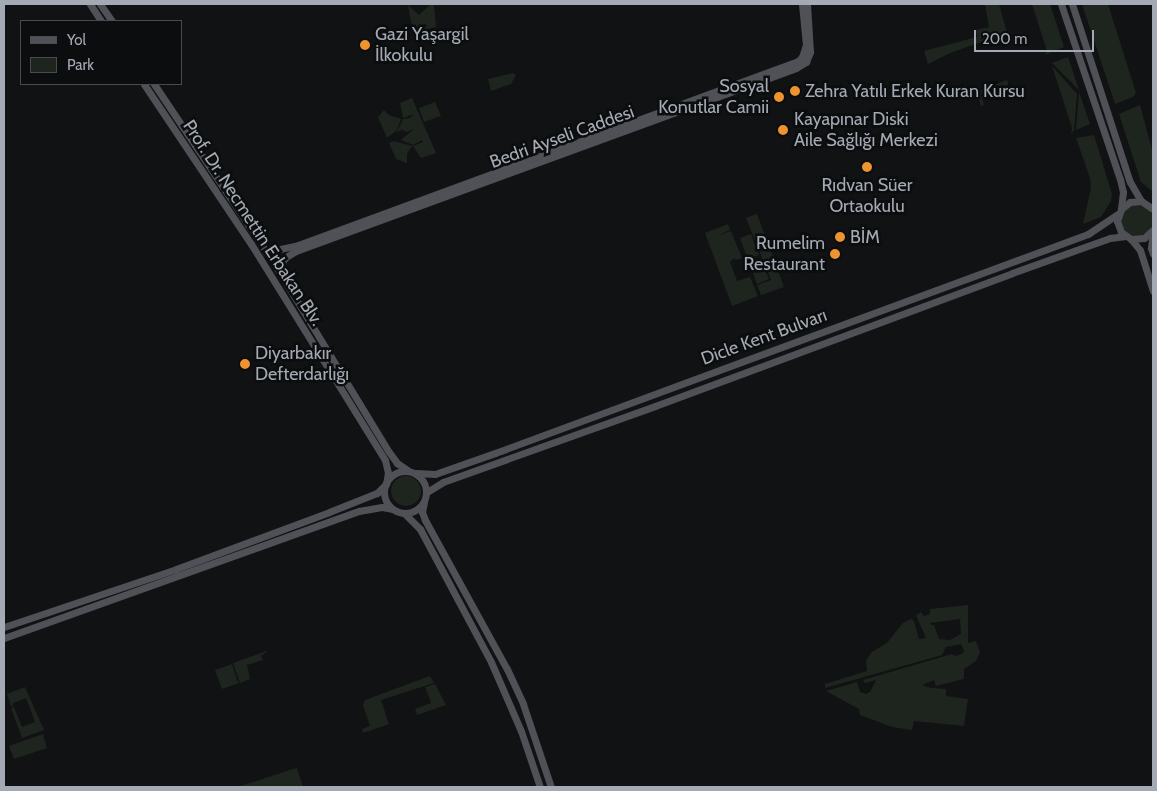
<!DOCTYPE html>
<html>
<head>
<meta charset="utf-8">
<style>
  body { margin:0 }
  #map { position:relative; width:1157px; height:791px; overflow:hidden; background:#111213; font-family:Cabin,sans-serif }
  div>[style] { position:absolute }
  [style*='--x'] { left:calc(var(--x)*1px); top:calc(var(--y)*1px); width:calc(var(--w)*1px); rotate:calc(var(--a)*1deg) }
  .green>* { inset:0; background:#1e251e }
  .round { border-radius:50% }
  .major>* { height:7px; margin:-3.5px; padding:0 3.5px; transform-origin:3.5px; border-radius:3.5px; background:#4f5157 }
  .major>.ring { margin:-3.5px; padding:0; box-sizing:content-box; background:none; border:7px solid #4f5157; border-radius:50% }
  .dots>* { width:14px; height:14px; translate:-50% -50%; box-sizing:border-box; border:2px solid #0c0d0e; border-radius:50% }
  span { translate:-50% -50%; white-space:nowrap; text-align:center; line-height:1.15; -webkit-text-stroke:5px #0c0d0e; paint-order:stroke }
  .poi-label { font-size:18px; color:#a3aab3 }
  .left { translate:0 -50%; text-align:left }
  .right { translate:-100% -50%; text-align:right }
  .street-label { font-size:18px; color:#a3aab3 }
  .frame { position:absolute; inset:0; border:5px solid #a3aab3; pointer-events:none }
  .legend { position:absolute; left:20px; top:20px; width:162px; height:65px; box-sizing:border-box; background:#0c0d0e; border:1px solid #484c50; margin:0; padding:6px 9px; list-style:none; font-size:15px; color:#a3aab3 }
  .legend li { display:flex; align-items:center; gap:10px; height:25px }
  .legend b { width:25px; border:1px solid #484c50 }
  .scale { position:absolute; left:974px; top:30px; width:120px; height:22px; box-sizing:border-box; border:2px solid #a3aab3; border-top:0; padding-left:6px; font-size:15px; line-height:18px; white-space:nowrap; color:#a3aab3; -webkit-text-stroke:4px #0c0d0e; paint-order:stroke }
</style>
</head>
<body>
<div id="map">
  <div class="green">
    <i style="clip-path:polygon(431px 4px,434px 4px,436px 27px,413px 32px,408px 5px,419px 15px)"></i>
    <i style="clip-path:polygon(985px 4px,999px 4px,1007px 33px,950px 53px,928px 64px,924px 51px,977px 37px,976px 30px,989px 27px)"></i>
    <i style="clip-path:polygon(1032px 4px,1050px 4px,1064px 47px,1045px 55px,1047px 51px)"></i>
    <i style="clip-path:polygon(1082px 4px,1108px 4px,1136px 93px,1133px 97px,1115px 104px)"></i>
    <i style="clip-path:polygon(1068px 57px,1079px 90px,1052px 63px)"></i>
    <i style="clip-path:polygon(1052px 66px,1077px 94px,1074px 131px,1071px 133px,1072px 128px)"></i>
    <i style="clip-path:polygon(513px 73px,516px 75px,511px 84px,491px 91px,488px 79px)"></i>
    <i style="clip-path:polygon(1007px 80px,1012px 96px,1002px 99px,998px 88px,981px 94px,984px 105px,981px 106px,977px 92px)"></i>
    <i style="clip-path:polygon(1079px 92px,1090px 124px,1076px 130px)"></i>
    <i style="clip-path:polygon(412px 98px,436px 153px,421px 158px,413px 146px,423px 142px,422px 140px,413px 145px,401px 140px,414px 129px,407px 132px,402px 130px,397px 132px,403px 119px,410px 118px,414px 114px,403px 118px,400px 103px)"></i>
    <i style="clip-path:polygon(435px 102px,441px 116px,424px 122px,419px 108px)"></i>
    <i style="clip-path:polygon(1140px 105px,1153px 153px,1153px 192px,1141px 182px,1119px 114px)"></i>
    <i style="clip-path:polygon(384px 110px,389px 115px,401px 119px,397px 130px,387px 138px,378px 117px)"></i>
    <i style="clip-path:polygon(1094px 135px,1112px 194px,1111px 201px,1101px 217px,1083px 224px,1091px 188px,1090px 178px,1076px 138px)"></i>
    <i style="clip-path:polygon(394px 141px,412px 146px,407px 154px,407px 163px,396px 159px,389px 143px)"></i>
    <i class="round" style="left:1121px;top:204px;width:32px;height:32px"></i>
    <i style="clip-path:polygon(757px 214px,784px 287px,761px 295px,757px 285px,771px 280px,746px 218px)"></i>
    <i style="clip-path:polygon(728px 224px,730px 230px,716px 236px,731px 231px,742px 258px,736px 260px,734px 258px,730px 262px,737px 281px,750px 277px,758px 296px,732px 306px,705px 233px)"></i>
    <i style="clip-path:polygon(751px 234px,759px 255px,750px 258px,756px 273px,765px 270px,769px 279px,757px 284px,740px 238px)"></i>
    <i class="round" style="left:391px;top:476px;width:30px;height:30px"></i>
    <i style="clip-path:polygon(evenodd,968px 605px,968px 643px,976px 641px,980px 652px,976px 661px,964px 669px,964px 679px,936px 686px,934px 680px,922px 685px,931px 688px,946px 689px,946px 696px,968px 699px,964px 726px,914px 721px,912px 730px,892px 727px,860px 715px,859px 709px,826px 691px,857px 682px,860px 692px,866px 694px,870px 692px,876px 680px,865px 683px,863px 680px,952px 654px,955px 656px,962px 654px,964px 651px,961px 644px,946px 647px,942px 655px,825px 688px,825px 684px,867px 671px,866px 660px,872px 652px,887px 643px,903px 623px,911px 619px,914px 621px,919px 639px,926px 638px,916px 615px,921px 612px,924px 616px,930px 614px,930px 609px,968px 605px,960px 619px,961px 634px,950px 640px,939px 639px,934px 625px,931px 625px,930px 623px,960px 619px)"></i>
    <i style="clip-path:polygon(269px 650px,261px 656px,263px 660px,247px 665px,250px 679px,240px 683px,233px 663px)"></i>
    <i style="clip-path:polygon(232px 664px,237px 679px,235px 681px,238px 680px,239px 683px,222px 689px,216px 673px,220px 672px,216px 673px,215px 670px)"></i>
    <i style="clip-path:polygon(430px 676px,434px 683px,381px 700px,389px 724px,363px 733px,362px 729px,370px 726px,363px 705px,365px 700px)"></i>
    <i style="clip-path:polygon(435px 684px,446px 705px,417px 715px,415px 709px,431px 703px,425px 687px)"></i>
    <i style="clip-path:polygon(25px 687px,44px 730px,22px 738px,11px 708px,14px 707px,22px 727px,35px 722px,26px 698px,13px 703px,13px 706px,11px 706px,7px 694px)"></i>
    <i style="clip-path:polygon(43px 734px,47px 748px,14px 759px,9px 746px)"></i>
    <i style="clip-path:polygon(297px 768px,303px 787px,238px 787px,296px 768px)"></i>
  </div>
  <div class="major">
    <i style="--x:90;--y:4;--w:20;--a:57"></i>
    <i style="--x:100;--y:4;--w:21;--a:55"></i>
    <i style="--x:1061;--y:4;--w:185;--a:71.4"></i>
    <i style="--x:1120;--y:179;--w:13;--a:77"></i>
    <i style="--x:1123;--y:192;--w:17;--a:97"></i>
    <i style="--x:1072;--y:4;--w:187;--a:72"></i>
    <i style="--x:1130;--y:182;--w:22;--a:60"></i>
    <i style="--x:154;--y:84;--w:221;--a:56.2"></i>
    <i style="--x:277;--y:268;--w:215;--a:58.7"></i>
    <i style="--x:389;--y:452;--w:14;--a:54"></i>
    <i style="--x:397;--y:463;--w:14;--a:34"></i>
    <i style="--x:1153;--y:209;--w:14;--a:-146"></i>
    <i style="--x:1141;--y:201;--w:11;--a:175"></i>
    <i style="--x:1130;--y:202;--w:11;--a:142"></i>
    <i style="--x:1121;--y:209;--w:13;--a:108"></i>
    <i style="--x:1117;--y:221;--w:12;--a:70"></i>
    <i style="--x:1121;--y:232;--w:12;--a:35"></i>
    <i style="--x:1131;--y:239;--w:13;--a:-4"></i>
    <i style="--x:1144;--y:238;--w:12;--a:-42"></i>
    <i style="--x:1153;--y:231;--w:17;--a:97"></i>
    <i style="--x:1151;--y:248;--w:6;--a:72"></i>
    <i style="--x:1131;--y:239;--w:14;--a:51"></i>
    <i style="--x:1140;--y:250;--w:43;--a:72.4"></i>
    <i style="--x:266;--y:252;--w:33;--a:-12"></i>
    <i style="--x:298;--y:245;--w:533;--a:-20.2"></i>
    <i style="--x:798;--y:61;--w:6;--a:-45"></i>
    <i style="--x:802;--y:57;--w:13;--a:-72"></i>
    <i style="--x:806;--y:45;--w:41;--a:-95.6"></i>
    <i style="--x:277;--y:268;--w:14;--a:-51"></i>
    <i style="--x:286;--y:257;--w:12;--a:-31"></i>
    <i style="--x:296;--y:251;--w:532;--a:-20.1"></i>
    <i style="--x:796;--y:68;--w:12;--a:-31"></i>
    <i style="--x:806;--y:62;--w:11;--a:-68"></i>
    <i style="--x:810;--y:52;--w:48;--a:-93.6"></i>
    <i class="ring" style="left:384px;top:471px;width:35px;height:35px"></i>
    <i style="--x:416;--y:473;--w:19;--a:3"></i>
    <i style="--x:435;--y:474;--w:64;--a:-19.3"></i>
    <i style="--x:495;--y:453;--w:632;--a:-20.27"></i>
    <i style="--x:1088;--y:234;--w:36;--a:-34"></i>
    <i style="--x:427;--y:492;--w:19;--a:-32"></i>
    <i style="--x:443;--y:482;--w:225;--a:-19.7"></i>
    <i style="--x:655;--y:406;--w:381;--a:-20.4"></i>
    <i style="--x:1012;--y:273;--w:104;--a:-19.7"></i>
    <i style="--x:1110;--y:238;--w:16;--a:-7"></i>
    <i style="--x:424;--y:502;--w:10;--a:101"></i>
    <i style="--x:422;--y:512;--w:9;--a:69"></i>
    <i style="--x:425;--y:520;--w:170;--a:61.2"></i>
    <i style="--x:507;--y:669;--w:38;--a:65"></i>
    <i style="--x:523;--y:704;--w:88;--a:71.4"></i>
    <i style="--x:404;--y:513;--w:23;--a:45"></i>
    <i style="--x:420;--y:529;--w:151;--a:61.9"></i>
    <i style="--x:491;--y:662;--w:75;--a:66.5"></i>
    <i style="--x:521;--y:731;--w:59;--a:71.3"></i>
    <i style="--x:4;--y:627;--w:182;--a:-18.6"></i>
    <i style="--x:176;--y:569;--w:163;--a:-20.4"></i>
    <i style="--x:329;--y:512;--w:52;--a:-21.6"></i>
    <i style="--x:377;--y:493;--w:13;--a:-45"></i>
    <i style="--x:386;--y:484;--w:11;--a:-80"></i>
    <i style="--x:388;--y:473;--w:13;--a:-103"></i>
    <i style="--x:385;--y:460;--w:254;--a:-121.8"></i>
    <i style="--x:251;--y:244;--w:192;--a:-123.8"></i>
    <i style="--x:4;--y:638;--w:377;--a:-19.7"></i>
    <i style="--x:359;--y:511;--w:23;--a:-10"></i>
    <i style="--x:382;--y:507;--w:10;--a:11"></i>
  </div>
  <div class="dots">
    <i style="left:365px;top:45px;background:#ed942f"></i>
    <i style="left:795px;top:91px;background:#ed942f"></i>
    <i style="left:779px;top:97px;background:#ed942f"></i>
    <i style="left:783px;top:130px;background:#ed942f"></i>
    <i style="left:867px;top:167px;background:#ed942f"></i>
    <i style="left:840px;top:237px;background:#ed942f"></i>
    <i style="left:835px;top:254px;background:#ed942f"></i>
    <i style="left:245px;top:364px;background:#ed942f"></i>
  </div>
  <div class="poi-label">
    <span class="left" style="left:375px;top:45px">Gazi Yaşargil<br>İlkokulu</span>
    <span class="right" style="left:769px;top:97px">Sosyal<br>Konutlar Camii</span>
    <span class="left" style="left:805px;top:91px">Zehra Yatılı Erkek Kuran Kursu</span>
    <span class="left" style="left:794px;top:130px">Kayapınar Diski<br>Aile Sağlığı Merkezi</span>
    <span style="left:867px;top:196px">Rıdvan Süer<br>Ortaokulu</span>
    <span class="left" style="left:850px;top:237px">BİM</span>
    <span class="right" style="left:825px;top:254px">Rumelim<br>Restaurant</span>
    <span class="left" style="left:255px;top:364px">Diyarbakır<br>Defterdarlığı</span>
  </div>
  <div class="street-label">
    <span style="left:562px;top:137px;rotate:-20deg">Bedri Ayseli Caddesi</span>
    <span style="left:253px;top:223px;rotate:57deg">Prof. Dr. Necmettin Erbakan Blv.</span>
    <span style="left:764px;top:337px;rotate:-20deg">Dicle Kent Bulvarı</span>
  </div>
  <div class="frame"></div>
  <ul class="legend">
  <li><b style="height:6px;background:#4f5157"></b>Yol</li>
  <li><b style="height:14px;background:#1e251e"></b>Park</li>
  </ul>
  <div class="scale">200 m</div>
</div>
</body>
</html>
